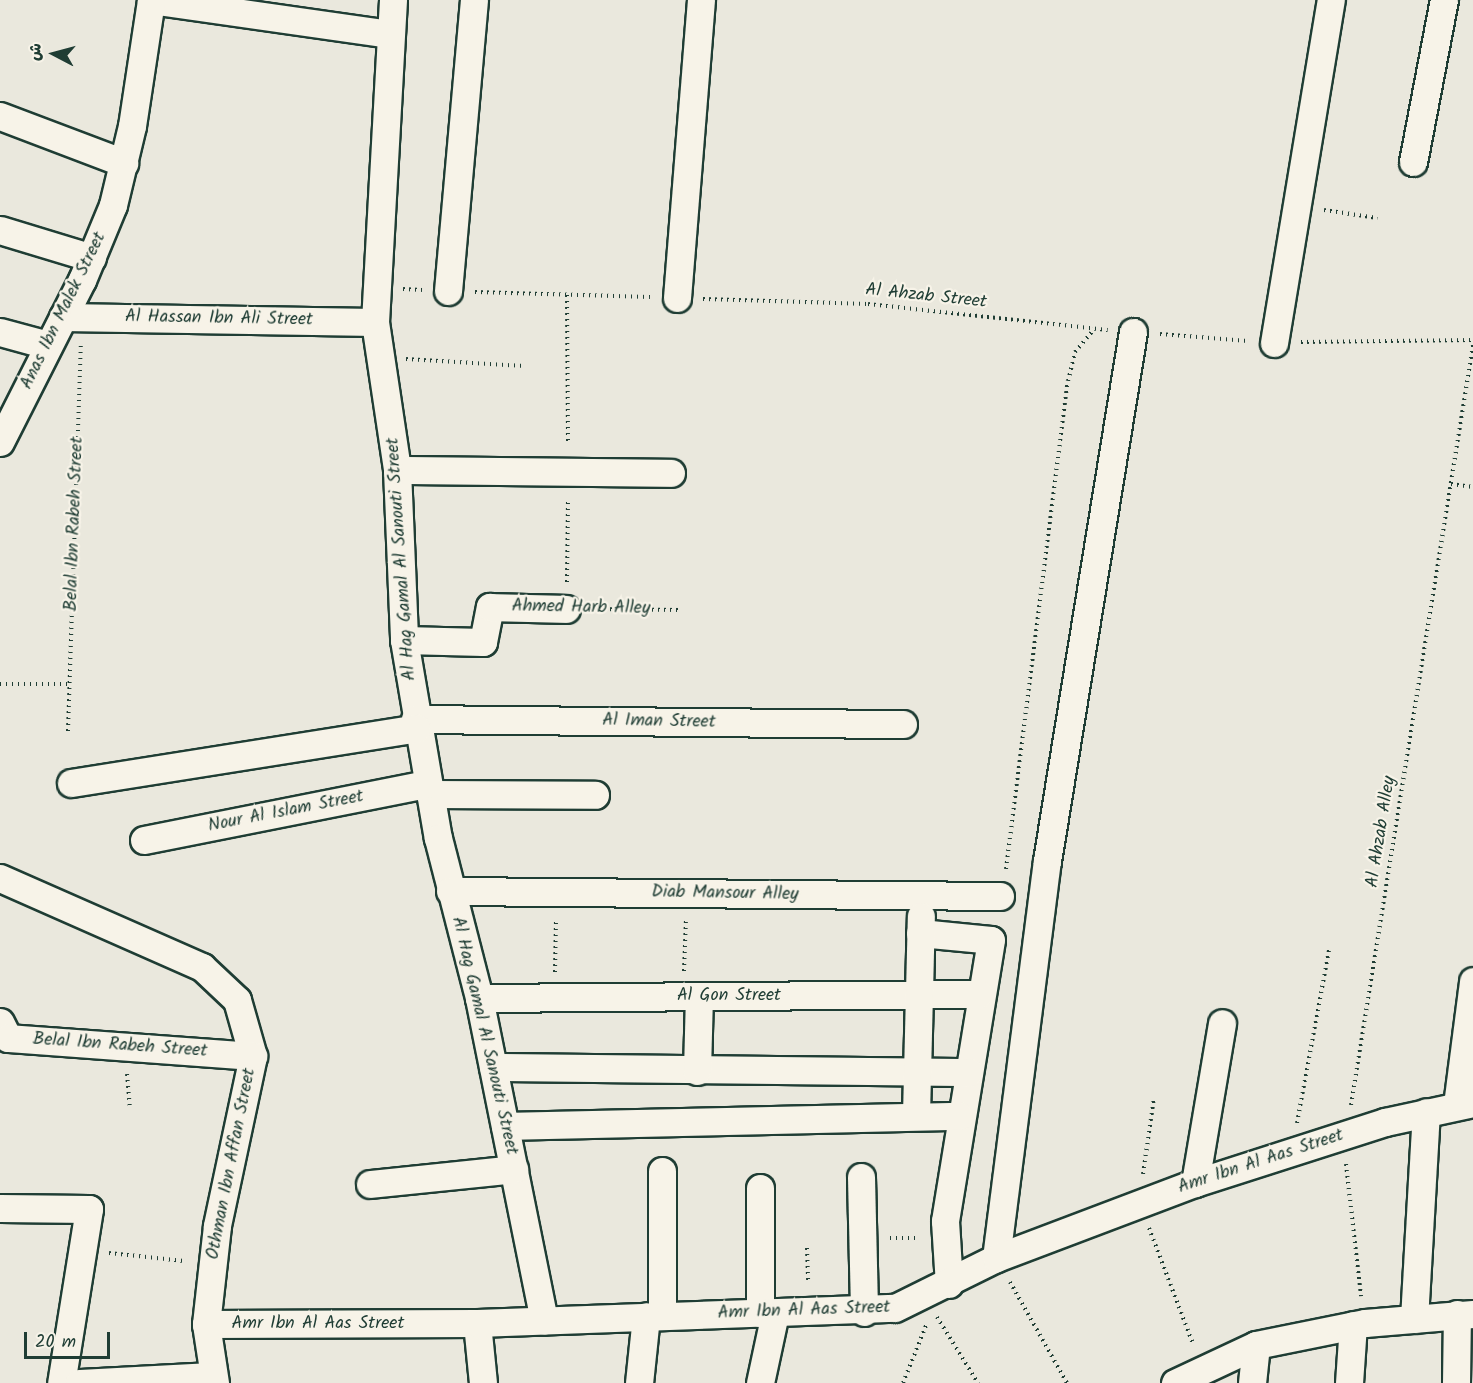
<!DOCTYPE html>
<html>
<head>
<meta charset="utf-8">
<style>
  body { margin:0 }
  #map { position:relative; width:1473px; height:1383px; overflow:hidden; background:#eae8dd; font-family:Kalam,"Playpen Sans Arabic",sans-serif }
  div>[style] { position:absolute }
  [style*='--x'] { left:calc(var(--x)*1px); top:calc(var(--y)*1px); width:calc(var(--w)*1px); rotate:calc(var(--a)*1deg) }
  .path>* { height:4px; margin-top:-2px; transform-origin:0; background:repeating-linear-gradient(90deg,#1f3d34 0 1.5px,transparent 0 6px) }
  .roads { filter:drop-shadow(2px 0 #1f3d34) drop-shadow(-2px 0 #1f3d34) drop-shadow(0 2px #1f3d34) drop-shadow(0 -2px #1f3d34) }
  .minor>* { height:27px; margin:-13.5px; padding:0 13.5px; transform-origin:13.5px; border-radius:13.5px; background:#f7f3e8 }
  span { translate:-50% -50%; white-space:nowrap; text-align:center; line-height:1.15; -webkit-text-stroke:4.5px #f7f3e8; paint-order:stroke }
  .street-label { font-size:18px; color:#1f3d34 }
  .north { position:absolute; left:24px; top:24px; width:60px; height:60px; -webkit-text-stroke:4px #f7f3e8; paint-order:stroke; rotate:276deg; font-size:16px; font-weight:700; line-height:24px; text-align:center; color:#1f3d34 }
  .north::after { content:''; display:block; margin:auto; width:21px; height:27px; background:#1f3d34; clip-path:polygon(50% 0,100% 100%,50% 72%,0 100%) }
  .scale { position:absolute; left:24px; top:1332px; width:86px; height:27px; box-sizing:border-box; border:3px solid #1f3d34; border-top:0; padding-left:8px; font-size:18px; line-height:21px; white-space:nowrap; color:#1f3d34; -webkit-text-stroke:4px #f7f3e8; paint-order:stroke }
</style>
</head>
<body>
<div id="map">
  <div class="path">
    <i style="--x:1324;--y:210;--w:54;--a:8.6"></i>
    <i style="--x:403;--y:289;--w:19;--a:3"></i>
    <i style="--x:475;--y:292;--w:175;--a:1.6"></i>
    <i style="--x:567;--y:295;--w:149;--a:89.6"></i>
    <i style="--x:703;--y:299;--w:165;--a:1.7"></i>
    <i style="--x:868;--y:304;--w:241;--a:6.2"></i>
    <i style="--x:1160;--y:334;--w:88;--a:4.5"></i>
    <i style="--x:1301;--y:342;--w:172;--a:-0.7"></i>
    <i style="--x:406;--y:359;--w:119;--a:3.4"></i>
    <i style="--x:1451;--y:484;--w:22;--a:8"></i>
    <i style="--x:567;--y:582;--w:82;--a:-89.3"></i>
    <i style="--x:592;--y:609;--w:88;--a:0.7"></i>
    <i style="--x:0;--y:684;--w:69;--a:0"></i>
    <i style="--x:68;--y:731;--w:386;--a:-88.1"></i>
    <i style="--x:1006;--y:869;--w:492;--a:-82.8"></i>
    <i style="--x:1068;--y:381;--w:30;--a:-76"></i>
    <i style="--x:1075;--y:352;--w:30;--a:-50"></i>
    <i style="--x:684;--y:971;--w:52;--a:-87.8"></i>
    <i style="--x:555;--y:972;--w:52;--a:-88.9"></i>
    <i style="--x:127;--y:1074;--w:32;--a:85"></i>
    <i style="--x:1351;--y:1105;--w:770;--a:-80.88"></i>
    <i style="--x:1297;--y:1123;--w:176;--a:-79.5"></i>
    <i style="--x:1346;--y:1164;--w:133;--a:83.5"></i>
    <i style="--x:1143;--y:1174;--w:77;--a:-81.8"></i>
    <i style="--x:1149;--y:1228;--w:124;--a:69.2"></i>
    <i style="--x:890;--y:1238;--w:29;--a:0"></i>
    <i style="--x:807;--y:1248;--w:36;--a:88"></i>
    <i style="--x:109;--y:1253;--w:76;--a:6"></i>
    <i style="--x:1010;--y:1282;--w:116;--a:60.6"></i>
    <i style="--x:937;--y:1317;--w:78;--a:58.2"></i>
    <i style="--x:903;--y:1383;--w:65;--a:-68.2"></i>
  </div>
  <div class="roads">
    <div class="minor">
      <i style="--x:151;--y:0;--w:241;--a:8.1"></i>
      <i style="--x:393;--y:0;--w:323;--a:93.2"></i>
      <i style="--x:375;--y:322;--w:150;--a:81.5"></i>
      <i style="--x:397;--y:470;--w:170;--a:87.6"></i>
      <i style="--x:404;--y:640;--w:201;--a:80.3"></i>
      <i style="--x:438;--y:838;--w:165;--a:75.6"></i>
      <i style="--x:479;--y:998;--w:329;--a:78.6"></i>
      <i style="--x:0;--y:116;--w:133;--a:20.8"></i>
      <i style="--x:1413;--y:162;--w:165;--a:-79.2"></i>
      <i style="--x:0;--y:230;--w:96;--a:16.9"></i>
      <i style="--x:448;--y:291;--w:292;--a:-84.9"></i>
      <i style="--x:677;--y:298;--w:299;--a:-85.4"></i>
      <i style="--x:63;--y:317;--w:312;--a:0.9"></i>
      <i style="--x:0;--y:332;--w:50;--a:15.2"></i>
      <i style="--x:1274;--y:343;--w:348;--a:-80.6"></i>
      <i style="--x:0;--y:442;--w:182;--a:-63.2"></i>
      <i style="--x:82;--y:280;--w:81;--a:-67.5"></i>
      <i style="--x:113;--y:205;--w:81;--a:-76.5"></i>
      <i style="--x:132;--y:126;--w:127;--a:-81.4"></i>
      <i style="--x:397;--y:470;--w:274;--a:0.6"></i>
      <i style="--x:404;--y:640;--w:79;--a:1.5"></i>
      <i style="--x:483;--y:642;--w:36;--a:-79"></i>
      <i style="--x:490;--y:607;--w:76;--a:1.5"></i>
      <i style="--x:415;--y:719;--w:488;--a:0.6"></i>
      <i style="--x:71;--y:783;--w:350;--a:-9"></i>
      <i style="--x:430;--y:794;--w:165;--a:0.3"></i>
      <i style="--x:144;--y:840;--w:289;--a:-11.2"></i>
      <i style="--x:0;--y:878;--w:221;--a:23.8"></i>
      <i style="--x:202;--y:967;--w:48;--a:43.3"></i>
      <i style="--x:237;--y:1000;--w:58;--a:74.1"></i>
      <i style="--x:253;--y:1056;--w:174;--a:102"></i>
      <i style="--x:217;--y:1226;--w:99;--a:96.4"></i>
      <i style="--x:206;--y:1324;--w:60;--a:81.3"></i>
      <i style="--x:450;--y:891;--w:550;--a:0.52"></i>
      <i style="--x:920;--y:933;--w:71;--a:5.6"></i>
      <i style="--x:991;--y:940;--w:285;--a:99.3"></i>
      <i style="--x:945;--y:1221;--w:63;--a:86.4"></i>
      <i style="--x:479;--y:998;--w:500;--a:-0.46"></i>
      <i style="--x:0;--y:1022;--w:18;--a:63"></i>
      <i style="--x:8;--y:1038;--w:246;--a:4.2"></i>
      <i style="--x:493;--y:1067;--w:476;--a:0.6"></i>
      <i style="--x:697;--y:1071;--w:74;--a:-88.5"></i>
      <i style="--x:1457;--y:1105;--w:125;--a:-82.6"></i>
      <i style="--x:916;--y:1115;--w:199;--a:-88.6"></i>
      <i style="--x:505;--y:1126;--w:454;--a:-1.3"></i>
      <i style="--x:662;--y:1171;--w:144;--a:90"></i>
      <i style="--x:861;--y:1177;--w:135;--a:88.7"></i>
      <i style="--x:1195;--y:1183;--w:162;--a:-80.4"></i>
      <i style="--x:370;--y:1184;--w:145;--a:-5.9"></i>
      <i style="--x:760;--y:1188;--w:125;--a:90"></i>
      <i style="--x:0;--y:1208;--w:89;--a:0.6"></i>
      <i style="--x:89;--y:1209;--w:176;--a:99.1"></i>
      <i style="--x:996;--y:1258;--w:400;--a:-82.7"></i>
      <i style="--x:1047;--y:861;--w:536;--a:-80.77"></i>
      <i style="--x:1414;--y:1319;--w:207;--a:-86.7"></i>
      <i style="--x:477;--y:1323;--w:60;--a:84.3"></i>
      <i style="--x:206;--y:1324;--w:271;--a:-0.2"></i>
      <i style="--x:477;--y:1323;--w:418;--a:-2.1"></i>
      <i style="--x:895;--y:1308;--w:113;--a:-26.3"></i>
      <i style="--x:996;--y:1258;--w:213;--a:-20.7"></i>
      <i style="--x:1195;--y:1183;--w:200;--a:-17.8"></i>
      <i style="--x:1385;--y:1122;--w:90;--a:-12.2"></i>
      <i style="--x:79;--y:1383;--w:133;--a:-3"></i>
      <i style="--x:639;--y:1383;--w:67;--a:-84"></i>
      <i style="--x:760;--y:1383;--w:72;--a:-77.9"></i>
      <i style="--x:1175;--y:1383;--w:89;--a:-25.1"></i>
      <i style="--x:1256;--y:1345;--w:111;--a:-11.4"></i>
      <i style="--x:1365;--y:1323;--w:108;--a:-4.8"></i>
      <i style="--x:1252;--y:1383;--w:38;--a:-84"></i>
      <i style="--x:1349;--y:1383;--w:58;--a:-86.1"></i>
      <i style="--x:1456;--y:1383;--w:69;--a:-89.2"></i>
    </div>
  </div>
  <div class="street-label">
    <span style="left:926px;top:297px;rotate:6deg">Al Ahzab Street</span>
    <span style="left:64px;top:311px;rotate:-64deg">Anas Ibn Malek Street</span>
    <span style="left:219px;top:319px;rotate:1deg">Al Hassan Ibn Ali Street</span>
    <span style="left:75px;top:524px;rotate:-88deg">Belal Ibn Rabeh Street</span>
    <span style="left:402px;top:559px;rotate:-94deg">Al Hag Gamal Al Sanouti Street</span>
    <span style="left:581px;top:608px;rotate:1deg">Ahmed Harb Alley</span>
    <span style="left:659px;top:722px;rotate:1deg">Al Iman Street</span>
    <span style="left:286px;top:812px;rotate:-11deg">Nour Al Islam Street</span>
    <span style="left:1382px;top:832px;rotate:-81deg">Al Ahzab Alley</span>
    <span style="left:725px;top:894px;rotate:1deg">Diab Mansour Alley</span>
    <span style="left:729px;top:996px">Al Gon Street</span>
    <span style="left:484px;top:1036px;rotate:77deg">Al Hag Gamal Al Sanouti Street</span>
    <span style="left:120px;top:1046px;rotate:4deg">Belal Ibn Rabeh Street</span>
    <span style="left:1261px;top:1162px;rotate:-18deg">Amr Ibn Al Aas Street</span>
    <span style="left:232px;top:1164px;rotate:-79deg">Othman Ibn Affan Street</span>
    <span style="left:804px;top:1311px;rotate:-2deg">Amr Ibn Al Aas Street</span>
    <span style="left:318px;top:1324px">Amr Ibn Al Aas Street</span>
  </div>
  <div class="north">ش</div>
  <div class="scale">20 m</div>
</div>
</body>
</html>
